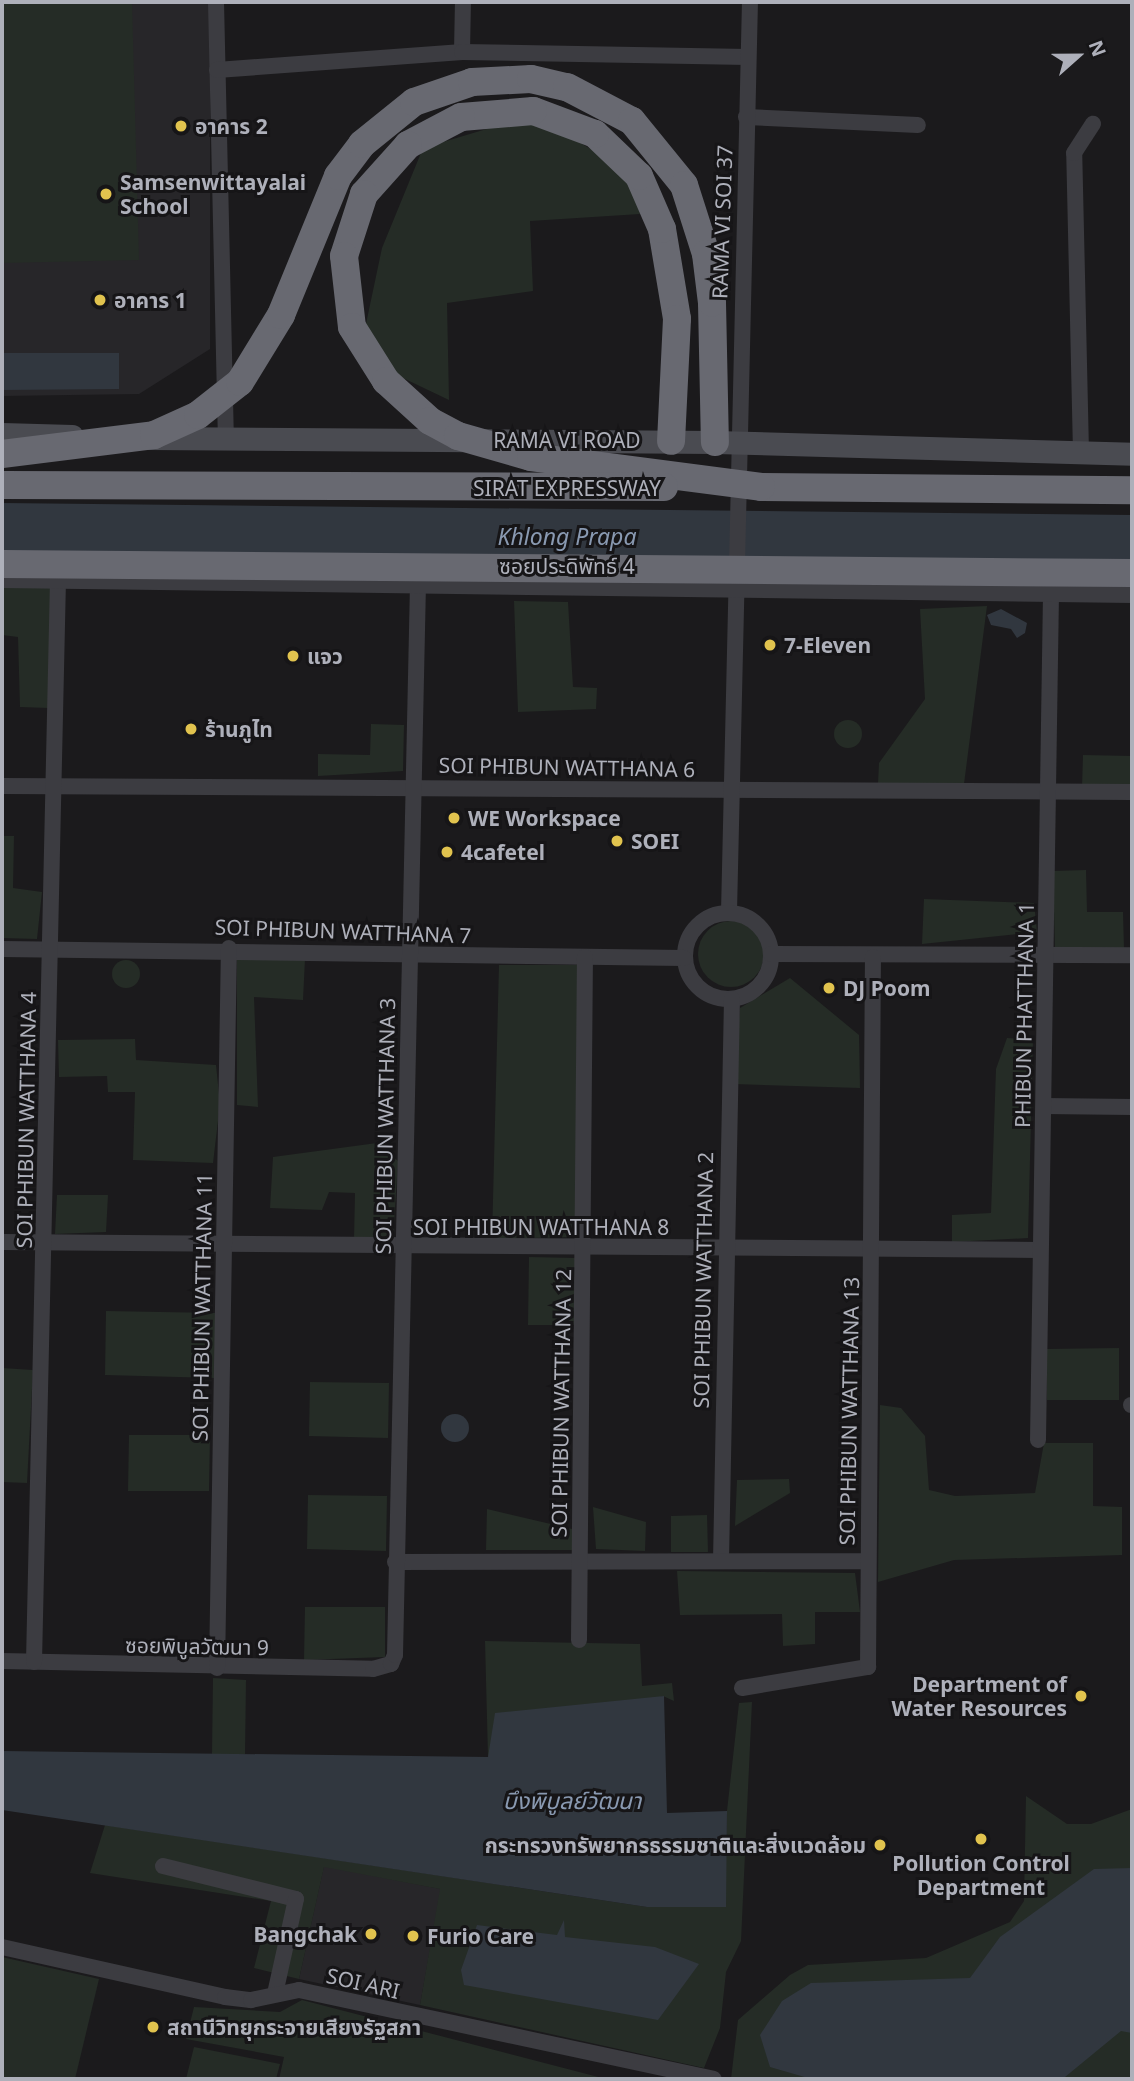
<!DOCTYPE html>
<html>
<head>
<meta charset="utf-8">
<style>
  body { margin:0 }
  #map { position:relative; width:1134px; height:2081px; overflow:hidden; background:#1b1a1c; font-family:"Noto Sans","Noto Sans Thai",sans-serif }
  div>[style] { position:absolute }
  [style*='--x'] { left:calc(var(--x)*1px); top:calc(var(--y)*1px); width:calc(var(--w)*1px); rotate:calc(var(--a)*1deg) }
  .built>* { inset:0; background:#272629 }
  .green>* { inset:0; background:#252c26 }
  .round { border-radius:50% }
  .water>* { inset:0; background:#31373f }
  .minor>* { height:16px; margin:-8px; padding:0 8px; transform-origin:8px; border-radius:8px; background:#3c3c41 }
  .minor>.ring { margin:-8px; padding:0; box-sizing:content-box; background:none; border:16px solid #3c3c41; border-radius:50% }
  .tertiary>* { height:19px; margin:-9.5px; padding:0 9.5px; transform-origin:9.5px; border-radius:9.5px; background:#3c3c41 }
  .secondary>* { height:23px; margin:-11.5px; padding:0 11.5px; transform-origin:11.5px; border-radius:11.5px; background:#4a4b51 }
  .motorway>* { height:28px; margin:-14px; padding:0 14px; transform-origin:14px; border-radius:14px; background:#686971 }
  .motorway-bridge>* { height:28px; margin:-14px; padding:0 14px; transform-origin:14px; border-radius:14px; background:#686971 }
  .dots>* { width:19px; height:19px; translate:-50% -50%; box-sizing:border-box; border:4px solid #161517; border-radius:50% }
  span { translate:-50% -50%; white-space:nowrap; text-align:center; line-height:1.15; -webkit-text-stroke:6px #161517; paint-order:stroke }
  .poi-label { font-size:21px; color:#aeb0ba; font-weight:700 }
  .left { translate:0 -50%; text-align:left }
  .right { translate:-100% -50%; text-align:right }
  .street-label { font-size:21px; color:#aeb0ba }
  .water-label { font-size:23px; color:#8999b1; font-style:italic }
  .frame { position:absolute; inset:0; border:4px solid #aeb0ba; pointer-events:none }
  .north { position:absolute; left:1043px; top:21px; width:70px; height:70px; -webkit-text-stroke:5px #161517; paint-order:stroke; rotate:69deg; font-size:19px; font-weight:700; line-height:28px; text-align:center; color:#aeb0ba }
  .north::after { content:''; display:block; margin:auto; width:24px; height:32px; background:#aeb0ba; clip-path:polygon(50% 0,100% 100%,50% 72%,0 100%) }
</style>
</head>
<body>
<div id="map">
  <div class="built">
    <i style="clip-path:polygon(2px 2px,210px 2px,210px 349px,139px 394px,2px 396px)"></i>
    <i style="clip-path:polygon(324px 1866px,441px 1889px,420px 2005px,299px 1979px)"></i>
  </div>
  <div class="green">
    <i style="clip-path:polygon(2px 2px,132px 2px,139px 260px,2px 263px)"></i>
    <i style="clip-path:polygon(510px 122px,553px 127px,606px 158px,632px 181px,640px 214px,530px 221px,533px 291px,447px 303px,449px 400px,359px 357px,382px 248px,423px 148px)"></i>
    <i style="clip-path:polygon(2px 588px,51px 588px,49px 708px,20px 707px,18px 637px,2px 635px)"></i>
    <i style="clip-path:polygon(514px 601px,568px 602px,573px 687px,597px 688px,596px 709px,518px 712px)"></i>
    <i style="clip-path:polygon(987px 606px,964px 784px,878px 784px,879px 763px,925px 699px,920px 609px)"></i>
    <i class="round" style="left:834px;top:720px;width:28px;height:28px"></i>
    <i style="clip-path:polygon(371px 724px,404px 725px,403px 771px,318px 776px,318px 754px,370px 755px)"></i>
    <i style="clip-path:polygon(1083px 755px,1132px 756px,1132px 787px,1082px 787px)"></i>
    <i style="clip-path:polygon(2px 836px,14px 836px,13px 888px,42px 892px,37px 939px,2px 938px)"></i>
    <i style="clip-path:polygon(1086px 870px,1087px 912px,1123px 912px,1124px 949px,1055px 950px,1053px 871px)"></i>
    <i style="clip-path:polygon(924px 899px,1034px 903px,1037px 932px,922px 944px)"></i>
    <i class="round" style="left:698px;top:921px;width:66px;height:66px"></i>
    <i style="clip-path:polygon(305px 959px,303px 1000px,254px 997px,258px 1107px,237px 1105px,237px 960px)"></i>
    <i class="round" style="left:112px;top:960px;width:28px;height:28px"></i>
    <i style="clip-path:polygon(499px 965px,577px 965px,577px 1237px,492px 1239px)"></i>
    <i style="clip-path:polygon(790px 978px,859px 1035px,860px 1088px,734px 1084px,740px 1008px)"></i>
    <i style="clip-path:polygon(1007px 1038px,1033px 1040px,1028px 1238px,952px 1242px,952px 1215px,991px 1213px,996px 1069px)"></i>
    <i style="clip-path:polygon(135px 1039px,136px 1060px,216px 1065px,220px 1104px,213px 1163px,133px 1160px,135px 1092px,108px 1092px,107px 1076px,59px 1077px,58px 1040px)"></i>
    <i style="clip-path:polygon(377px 1143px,398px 1161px,393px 1240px,354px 1239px,355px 1193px,329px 1192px,322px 1210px,270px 1208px,273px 1157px)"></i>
    <i style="clip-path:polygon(57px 1195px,108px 1195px,106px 1232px,55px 1234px)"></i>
    <i style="clip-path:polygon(529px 1257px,575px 1258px,574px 1325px,528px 1325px)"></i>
    <i style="clip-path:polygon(106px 1311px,216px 1313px,215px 1378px,105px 1375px)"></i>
    <i style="clip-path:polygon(1119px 1348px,1119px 1400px,1047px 1400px,1047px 1349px)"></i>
    <i style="clip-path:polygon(2px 1368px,33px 1370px,27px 1483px,2px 1482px)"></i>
    <i style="clip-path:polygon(310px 1382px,389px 1383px,388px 1438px,309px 1436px)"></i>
    <i style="clip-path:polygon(880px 1405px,901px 1408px,925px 1436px,929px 1490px,955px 1496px,1035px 1493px,1044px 1443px,1093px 1443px,1093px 1506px,1122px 1507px,1122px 1555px,954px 1560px,878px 1582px)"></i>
    <i style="clip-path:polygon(129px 1435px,210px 1435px,209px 1491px,128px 1491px)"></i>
    <i style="clip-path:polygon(789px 1479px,790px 1493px,735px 1526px,737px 1480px)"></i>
    <i style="clip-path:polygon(308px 1495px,387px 1496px,386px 1551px,307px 1549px)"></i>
    <i style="clip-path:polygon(593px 1507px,646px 1522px,645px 1551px,596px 1549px)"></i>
    <i style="clip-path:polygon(487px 1509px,572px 1529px,573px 1550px,486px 1550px)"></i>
    <i style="clip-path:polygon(707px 1515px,708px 1552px,671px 1552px,671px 1516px)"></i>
    <i style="clip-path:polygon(677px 1571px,855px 1573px,860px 1612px,815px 1612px,815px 1644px,783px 1646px,782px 1614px,680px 1615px)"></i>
    <i style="clip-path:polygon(305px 1607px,385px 1607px,385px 1657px,304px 1660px)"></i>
    <i style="clip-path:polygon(485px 1641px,640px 1644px,642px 1686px,672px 1683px,674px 1701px,663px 1696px,488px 1757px)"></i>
    <i style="clip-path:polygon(213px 1678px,246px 1680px,245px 1754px,212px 1754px)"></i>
    <i style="clip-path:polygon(752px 1702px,741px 1941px,726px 1972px,720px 2028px,704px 2068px,420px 2005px,440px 1889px,324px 1867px,299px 1979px,254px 1968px,271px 1901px,90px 1873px,105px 1825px,647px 1907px,725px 1907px,727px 1811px,739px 1703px)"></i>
    <i style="clip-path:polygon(1026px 1796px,1067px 1824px,1091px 1824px,1132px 1809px,1132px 2079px,731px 2079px,738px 2020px,790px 1975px,808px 1965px,926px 1958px,1010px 1922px,1024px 1901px)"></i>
    <i style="clip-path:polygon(2px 1957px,99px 1979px,75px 2079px,2px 2079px)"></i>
    <i style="clip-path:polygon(302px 2000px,606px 2079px,279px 2079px,284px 2057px,186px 2039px,194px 2007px,280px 2012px)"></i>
    <i style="clip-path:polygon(194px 2047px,280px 2064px,276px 2079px,186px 2079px)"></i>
  </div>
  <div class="water">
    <i style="clip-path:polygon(2px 353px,119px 353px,119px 389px,2px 390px)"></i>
    <i style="clip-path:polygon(2px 503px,1132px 515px,1132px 564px,2px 552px)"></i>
    <i style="clip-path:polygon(1001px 609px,1027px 623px,1025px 633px,1017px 638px,1011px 629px,991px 625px,987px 615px)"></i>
    <i class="round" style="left:441px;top:1414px;width:28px;height:28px"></i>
    <i style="clip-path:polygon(664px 1696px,667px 1813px,727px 1811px,726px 1907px,647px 1907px,2px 1810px,2px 1751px,488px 1757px,495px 1713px)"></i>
    <i style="clip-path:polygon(1132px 1868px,1132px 2033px,1121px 2031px,1065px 2077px,808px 2078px,770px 2067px,760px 2035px,782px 2001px,811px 1983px,970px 1978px,1000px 1937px,1094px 1869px)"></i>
    <i style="clip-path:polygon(564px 1920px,565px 1937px,655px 1947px,699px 1964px,658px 2020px,464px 1985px,461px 1970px,477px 1925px,557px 1935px)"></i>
  </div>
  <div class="minor">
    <i style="--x:216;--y:2;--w:438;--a:88.7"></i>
    <i style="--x:462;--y:52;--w:50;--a:-88.9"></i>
    <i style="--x:217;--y:70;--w:246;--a:-4.2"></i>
    <i style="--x:462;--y:52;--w:286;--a:1"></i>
    <i style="--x:746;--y:117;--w:172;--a:2.7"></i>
    <i style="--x:1081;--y:452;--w:299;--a:-91.3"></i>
    <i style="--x:1074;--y:153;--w:35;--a:-57"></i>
    <i style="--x:2;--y:786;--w:1130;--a:0.3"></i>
    <i style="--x:729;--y:912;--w:910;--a:-88.68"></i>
    <i class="ring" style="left:685px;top:913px;width:70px;height:70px"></i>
    <i style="--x:2;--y:949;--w:682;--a:0.76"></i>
    <i style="--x:771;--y:954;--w:361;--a:0.2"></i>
    <i style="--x:1044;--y:1106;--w:88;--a:0.7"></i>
    <i style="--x:2;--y:1242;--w:1037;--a:0.44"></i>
    <i style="--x:1131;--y:1405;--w:1;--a:0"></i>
    <i style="--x:1038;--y:1440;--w:848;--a:-89.12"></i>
    <i style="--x:721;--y:1561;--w:562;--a:-88.88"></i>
    <i style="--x:395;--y:1562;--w:472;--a:-0.1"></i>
    <i style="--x:579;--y:1640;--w:683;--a:-89.5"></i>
    <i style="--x:2;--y:1661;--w:371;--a:1.2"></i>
    <i style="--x:373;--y:1669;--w:19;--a:-16"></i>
    <i style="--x:391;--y:1664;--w:10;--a:-66"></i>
    <i style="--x:395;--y:1655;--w:1067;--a:-88.77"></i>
    <i style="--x:34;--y:1662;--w:1083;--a:-88.73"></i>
    <i style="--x:217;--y:1668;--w:720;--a:-89.05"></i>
    <i style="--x:742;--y:1688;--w:128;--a:-9.5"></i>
    <i style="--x:868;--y:1667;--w:710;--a:-89.6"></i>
    <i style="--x:163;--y:1866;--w:137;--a:13.9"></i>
    <i style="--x:296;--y:1899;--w:97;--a:102.5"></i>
    <i style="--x:2;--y:1947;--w:229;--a:12.6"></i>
    <i style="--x:225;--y:1997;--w:26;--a:7"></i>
    <i style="--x:251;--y:2000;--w:49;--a:-11.8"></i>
    <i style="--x:299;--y:1990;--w:424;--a:12.1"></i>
  </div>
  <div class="tertiary">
    <i style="--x:2;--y:578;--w:1130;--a:0.76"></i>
  </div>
  <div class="secondary">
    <i style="--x:2;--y:434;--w:70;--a:1.6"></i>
    <i style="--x:148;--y:438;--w:567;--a:0.4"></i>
    <i style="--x:715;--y:442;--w:417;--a:1.6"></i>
  </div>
  <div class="motorway">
    <i style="--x:662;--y:229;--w:91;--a:80.5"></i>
    <i style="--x:677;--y:319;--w:122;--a:92.8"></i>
    <i style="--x:712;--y:303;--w:139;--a:88.8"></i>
    <i style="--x:761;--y:487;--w:371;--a:0.5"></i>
  </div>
  <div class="motorway-bridge">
    <i style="--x:662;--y:229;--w:58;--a:-113.5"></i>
    <i style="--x:639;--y:176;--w:61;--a:-136.3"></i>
    <i style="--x:595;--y:134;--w:66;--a:-159.6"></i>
    <i style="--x:533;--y:111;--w:72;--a:175.2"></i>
    <i style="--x:461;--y:117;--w:60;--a:152.2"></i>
    <i style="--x:408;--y:145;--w:66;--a:131.9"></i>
    <i style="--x:364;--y:194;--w:65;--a:107.9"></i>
    <i style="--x:344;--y:256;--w:71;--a:83.6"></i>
    <i style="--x:352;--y:327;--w:64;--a:57.8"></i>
    <i style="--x:386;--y:381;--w:59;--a:42.3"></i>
    <i style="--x:430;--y:421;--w:32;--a:28"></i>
    <i style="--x:458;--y:436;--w:76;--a:16"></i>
    <i style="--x:531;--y:457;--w:232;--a:7.4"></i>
    <i style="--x:2;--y:454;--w:153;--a:-7.1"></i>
    <i style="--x:154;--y:435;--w:48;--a:-24.4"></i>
    <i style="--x:198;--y:415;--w:53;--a:-38.2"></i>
    <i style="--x:240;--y:382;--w:79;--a:-58.5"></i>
    <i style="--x:281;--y:315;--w:150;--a:-67.7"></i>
    <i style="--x:338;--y:176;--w:40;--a:-53"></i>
    <i style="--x:362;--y:144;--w:67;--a:-38.9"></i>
    <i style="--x:414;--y:102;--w:61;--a:-19"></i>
    <i style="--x:472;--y:82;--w:59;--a:-2.9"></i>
    <i style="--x:531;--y:79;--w:37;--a:13"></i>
    <i style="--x:567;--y:87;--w:73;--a:27.6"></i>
    <i style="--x:632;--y:121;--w:82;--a:50.9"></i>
    <i style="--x:684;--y:185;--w:72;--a:72.3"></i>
    <i style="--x:706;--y:254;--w:49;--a:83"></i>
    <i style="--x:2;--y:485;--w:662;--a:0.17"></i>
    <i style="--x:2;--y:564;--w:1130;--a:0.46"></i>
  </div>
  <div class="dots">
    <i style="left:181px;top:126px;background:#e1c34e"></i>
    <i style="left:106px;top:194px;background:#e1c34e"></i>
    <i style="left:100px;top:300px;background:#e1c34e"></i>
    <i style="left:770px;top:645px;background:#e1c34e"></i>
    <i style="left:293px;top:656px;background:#e1c34e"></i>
    <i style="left:191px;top:729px;background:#e1c34e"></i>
    <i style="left:454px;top:818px;background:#e1c34e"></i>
    <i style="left:617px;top:841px;background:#e1c34e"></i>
    <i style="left:447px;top:852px;background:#e1c34e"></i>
    <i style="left:829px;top:988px;background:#e1c34e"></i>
    <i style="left:1081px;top:1696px;background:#e1c34e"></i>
    <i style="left:981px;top:1839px;background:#e1c34e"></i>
    <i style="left:880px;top:1845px;background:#e1c34e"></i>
    <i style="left:371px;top:1934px;background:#e1c34e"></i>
    <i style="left:413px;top:1936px;background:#e1c34e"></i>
    <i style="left:153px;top:2027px;background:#e1c34e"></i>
  </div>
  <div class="poi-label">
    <span class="left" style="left:195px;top:126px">อาคาร 2</span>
    <span class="left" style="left:120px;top:194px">Samsenwittayalai<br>School</span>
    <span class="left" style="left:114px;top:300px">อาคาร 1</span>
    <span class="left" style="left:784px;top:645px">7-Eleven</span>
    <span class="left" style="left:307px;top:656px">แจว</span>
    <span class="left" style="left:205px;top:729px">ร้านภูไท</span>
    <span class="left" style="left:468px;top:818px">WE Workspace</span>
    <span class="left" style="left:631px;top:841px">SOEI</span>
    <span class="left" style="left:461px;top:852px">4cafetel</span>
    <span class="left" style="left:843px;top:988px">DJ Poom</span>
    <span class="right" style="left:1067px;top:1696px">Department of<br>Water Resources</span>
    <span class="right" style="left:866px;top:1845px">กระทรวงทรัพยากรธรรมชาติและสิ่งแวดล้อม</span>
    <span style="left:981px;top:1875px">Pollution Control<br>Department</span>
    <span class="right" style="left:357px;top:1934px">Bangchak</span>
    <span class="left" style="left:427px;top:1936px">Furio Care</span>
    <span class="left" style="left:167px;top:2027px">สถานีวิทยุกระจายเสียงรัฐสภา</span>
  </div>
  <div class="street-label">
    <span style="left:722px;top:222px;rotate:-88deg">RAMA VI SOI 37</span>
    <span style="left:567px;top:440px">RAMA VI ROAD</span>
    <span style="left:567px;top:488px">SIRAT EXPRESSWAY</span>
    <span style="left:567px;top:566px">ซอยประดิพัทธ์ 4</span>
    <span style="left:567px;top:767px;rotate:1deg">SOI PHIBUN WATTHANA 6</span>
    <span style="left:343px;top:931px;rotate:2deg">SOI PHIBUN WATTHANA 7</span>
    <span style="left:1024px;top:1015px;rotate:-89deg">PHIBUN PHATTHANA 1</span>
    <span style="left:26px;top:1120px;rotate:-89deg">SOI PHIBUN WATTHANA 4</span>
    <span style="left:385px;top:1126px;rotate:-89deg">SOI PHIBUN WATTHANA 3</span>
    <span style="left:541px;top:1227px">SOI PHIBUN WATTHANA 8</span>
    <span style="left:703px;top:1280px;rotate:-89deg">SOI PHIBUN WATTHANA 2</span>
    <span style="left:202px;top:1307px;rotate:-89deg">SOI PHIBUN WATTHANA 11</span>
    <span style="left:561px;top:1403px;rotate:-89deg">SOI PHIBUN WATTHANA 12</span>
    <span style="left:849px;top:1411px;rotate:-89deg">SOI PHIBUN WATTHANA 13</span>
    <span style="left:197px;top:1646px;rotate:1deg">ซอยพิบูลวัฒนา 9</span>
    <span style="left:363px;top:1983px;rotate:13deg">SOI ARI</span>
  </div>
  <div class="water-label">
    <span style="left:567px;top:536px">Khlong Prapa</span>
    <span style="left:572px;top:1800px">บึงพิบูลย์วัฒนา</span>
  </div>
  <div class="frame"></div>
  <div class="north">N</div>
</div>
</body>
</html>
